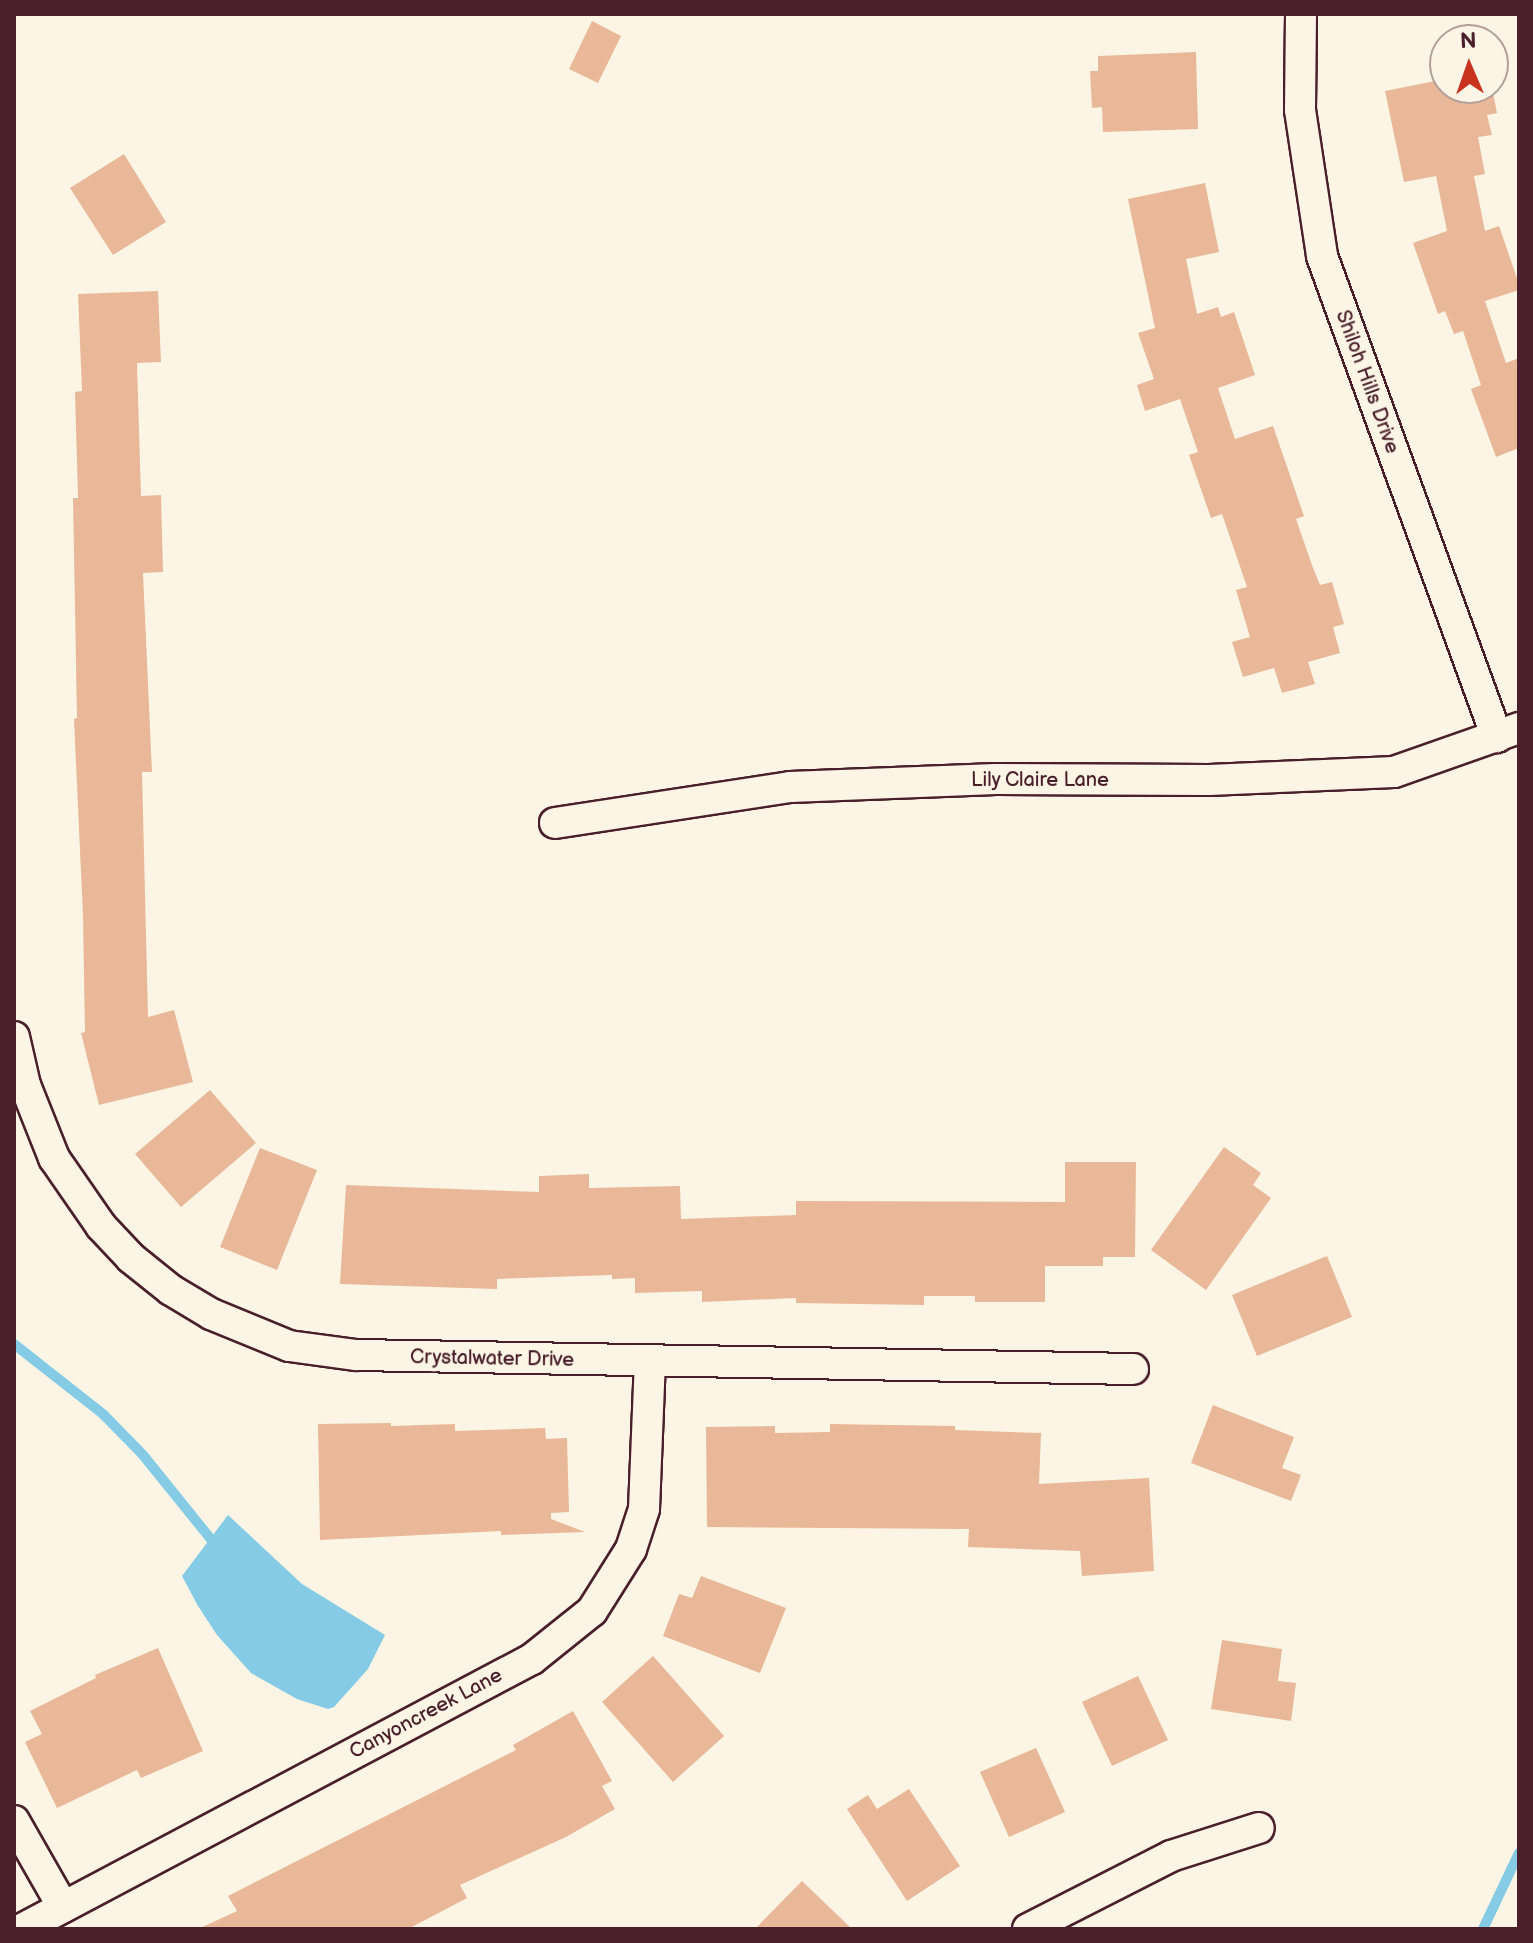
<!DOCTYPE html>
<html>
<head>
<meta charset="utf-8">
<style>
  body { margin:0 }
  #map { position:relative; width:1533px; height:1943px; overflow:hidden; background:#fcf5e5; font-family:"Balsamiq Sans",sans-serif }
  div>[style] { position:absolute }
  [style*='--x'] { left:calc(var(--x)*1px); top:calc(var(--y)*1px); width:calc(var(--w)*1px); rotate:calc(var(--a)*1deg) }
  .water>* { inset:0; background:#85cbe6 }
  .stream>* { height:10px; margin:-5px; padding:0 5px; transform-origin:5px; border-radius:5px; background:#85cbe6 }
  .building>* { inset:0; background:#e8b898 }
  .roads { filter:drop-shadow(2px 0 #4a1f2b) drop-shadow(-2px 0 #4a1f2b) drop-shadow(0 2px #4a1f2b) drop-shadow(0 -2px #4a1f2b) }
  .minor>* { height:30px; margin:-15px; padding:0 15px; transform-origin:15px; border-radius:15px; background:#fcf5e5 }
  span { translate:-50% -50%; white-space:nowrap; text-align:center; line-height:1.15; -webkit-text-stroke:7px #fcf5e5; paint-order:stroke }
  .street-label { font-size:20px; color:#4a1f2b }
  .frame { position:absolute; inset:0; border:16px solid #4a1f2b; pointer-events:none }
  .north { position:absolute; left:1429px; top:24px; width:80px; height:80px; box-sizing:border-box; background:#fcf5e5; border:2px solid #b59f9b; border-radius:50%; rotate:358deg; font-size:22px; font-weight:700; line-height:32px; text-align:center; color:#4a1f2b }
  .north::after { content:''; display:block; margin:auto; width:28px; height:36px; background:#c8321e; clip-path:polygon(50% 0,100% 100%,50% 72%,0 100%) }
</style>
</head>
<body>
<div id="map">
  <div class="water">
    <i style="clip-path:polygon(228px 1515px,302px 1584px,385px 1635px,368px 1669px,334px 1707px,328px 1709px,297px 1699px,251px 1673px,217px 1635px,198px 1606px,182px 1576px)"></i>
  </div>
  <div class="stream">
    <i style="--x:14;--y:1344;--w:113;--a:38.2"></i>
    <i style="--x:103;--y:1414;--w:57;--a:45.7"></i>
    <i style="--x:143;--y:1455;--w:119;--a:51.1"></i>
    <i style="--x:1483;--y:1929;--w:84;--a:-64.7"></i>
  </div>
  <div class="building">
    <i style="clip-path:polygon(592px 21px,621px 36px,598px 83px,569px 69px)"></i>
    <i style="clip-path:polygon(1196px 52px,1198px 129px,1103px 132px,1102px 107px,1092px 108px,1090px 71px,1098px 71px,1098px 56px)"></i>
    <i style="clip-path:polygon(1445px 79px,1445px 88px,1492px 88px,1497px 113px,1487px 115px,1492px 135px,1478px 137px,1485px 174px,1474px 176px,1485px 231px,1499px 226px,1519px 284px,1519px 290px,1485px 301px,1506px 363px,1519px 358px,1519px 448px,1496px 457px,1471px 389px,1481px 385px,1463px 331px,1454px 334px,1445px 311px,1438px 314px,1413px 243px,1447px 231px,1436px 176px,1404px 182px,1385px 91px)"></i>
    <i style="clip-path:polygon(124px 154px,166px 222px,113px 255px,70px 188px)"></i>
    <i style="clip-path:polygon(1205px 183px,1219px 252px,1186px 259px,1197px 314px,1218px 307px,1221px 317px,1234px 312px,1255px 375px,1218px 388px,1235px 439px,1273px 426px,1304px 516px,1296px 519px,1313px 568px,1320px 585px,1332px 582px,1344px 624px,1333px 627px,1340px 653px,1308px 662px,1315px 684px,1282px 693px,1274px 668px,1243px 677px,1232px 642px,1250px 637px,1236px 590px,1247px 587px,1222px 514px,1211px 518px,1189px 455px,1198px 452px,1180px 399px,1145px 411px,1137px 385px,1154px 379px,1138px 333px,1155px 328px,1128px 199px)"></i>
    <i style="clip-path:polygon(158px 291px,161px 362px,137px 363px,141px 496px,161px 495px,163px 572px,143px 573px,152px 772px,142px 772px,148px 1017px,174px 1010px,193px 1082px,99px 1105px,81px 1033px,85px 1032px,83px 916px,74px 719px,77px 718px,73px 498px,78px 498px,75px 392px,82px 391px,78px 294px)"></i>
    <i style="clip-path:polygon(210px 1090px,256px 1143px,181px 1207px,135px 1154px)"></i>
    <i style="clip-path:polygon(1224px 1147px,1261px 1173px,1253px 1185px,1271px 1198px,1206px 1290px,1151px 1250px)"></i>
    <i style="clip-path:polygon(260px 1148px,317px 1170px,277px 1270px,220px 1247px)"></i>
    <i style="clip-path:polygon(1065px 1162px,1136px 1162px,1135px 1257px,1103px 1257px,1103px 1266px,1045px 1266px,1045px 1302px,975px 1302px,975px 1296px,924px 1296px,924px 1305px,796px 1303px,796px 1298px,702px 1302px,702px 1291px,635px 1293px,635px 1278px,612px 1279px,612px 1275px,497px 1279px,497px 1289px,340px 1284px,346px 1185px,539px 1192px,539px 1176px,589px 1174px,589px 1188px,680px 1186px,681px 1219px,796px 1215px,796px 1201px,1065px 1202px)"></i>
    <i style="clip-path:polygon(1327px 1256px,1352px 1317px,1257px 1356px,1232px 1295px)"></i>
    <i style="clip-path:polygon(1213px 1405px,1294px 1437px,1282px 1468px,1301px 1475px,1291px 1501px,1191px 1463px)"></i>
    <i style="clip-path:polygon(391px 1423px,391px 1426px,455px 1424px,455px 1431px,545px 1428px,546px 1439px,567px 1438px,569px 1512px,551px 1513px,551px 1519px,585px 1532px,501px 1535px,501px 1531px,320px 1540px,318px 1424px)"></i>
    <i style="clip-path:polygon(830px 1424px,955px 1426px,955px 1430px,1041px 1433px,1039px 1484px,1149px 1478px,1154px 1571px,1082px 1576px,1080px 1551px,968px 1547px,969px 1529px,707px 1527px,706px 1427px,775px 1426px,775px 1433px,830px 1432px)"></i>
    <i style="clip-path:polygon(701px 1576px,786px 1608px,760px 1673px,663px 1636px,679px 1594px,692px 1598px)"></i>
    <i style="clip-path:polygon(1222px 1640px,1282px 1649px,1278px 1681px,1296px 1683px,1291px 1721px,1211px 1709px)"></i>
    <i style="clip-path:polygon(158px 1648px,203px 1751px,141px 1778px,137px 1770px,57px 1808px,25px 1742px,42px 1734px,30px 1711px,96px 1678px,95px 1675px)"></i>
    <i style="clip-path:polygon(653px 1656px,724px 1736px,673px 1782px,602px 1702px)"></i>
    <i style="clip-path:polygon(1138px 1676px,1168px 1740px,1112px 1766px,1082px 1702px)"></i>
    <i style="clip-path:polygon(573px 1711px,612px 1781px,602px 1786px,615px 1809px,566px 1837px,460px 1885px,467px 1898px,408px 1929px,198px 1929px,237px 1911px,228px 1896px,516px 1750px,513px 1745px)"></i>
    <i style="clip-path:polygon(1036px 1748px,1065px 1812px,1009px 1837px,980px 1772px)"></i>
    <i style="clip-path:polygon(909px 1789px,960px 1866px,907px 1901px,847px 1809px,868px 1795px,877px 1809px)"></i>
    <i style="clip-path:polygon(802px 1881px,852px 1929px,755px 1929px)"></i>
  </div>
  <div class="roads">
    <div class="minor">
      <i style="--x:1301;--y:14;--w:96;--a:90.6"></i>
      <i style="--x:1300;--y:110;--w:148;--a:81.4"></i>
      <i style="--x:1322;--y:256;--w:512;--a:70.01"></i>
      <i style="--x:555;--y:823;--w:238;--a:-8.7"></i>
      <i style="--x:790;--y:787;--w:206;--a:-2.2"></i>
      <i style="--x:996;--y:779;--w:213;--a:0.3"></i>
      <i style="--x:1209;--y:780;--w:185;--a:-2.5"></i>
      <i style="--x:1394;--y:772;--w:133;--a:-19.4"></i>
      <i style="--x:14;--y:1037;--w:49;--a:77.1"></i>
      <i style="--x:25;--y:1085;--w:79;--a:68.3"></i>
      <i style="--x:54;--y:1158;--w:83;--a:55.3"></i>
      <i style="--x:101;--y:1226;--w:44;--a:46.8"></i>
      <i style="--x:131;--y:1258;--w:51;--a:38.7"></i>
      <i style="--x:171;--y:1290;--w:47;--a:31"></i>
      <i style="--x:211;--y:1314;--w:84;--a:22.3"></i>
      <i style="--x:289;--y:1346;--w:68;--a:7.7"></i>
      <i style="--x:356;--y:1355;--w:777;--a:1.03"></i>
      <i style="--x:14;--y:1821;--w:99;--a:60.3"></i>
      <i style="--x:22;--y:1929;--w:577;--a:-27.9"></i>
      <i style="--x:532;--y:1659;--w:77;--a:-38.7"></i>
      <i style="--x:592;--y:1611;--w:73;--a:-57.8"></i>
      <i style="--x:631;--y:1549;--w:42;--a:-72"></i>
      <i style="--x:644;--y:1509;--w:147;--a:-87.7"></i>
      <i style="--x:1028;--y:1929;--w:161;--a:-27"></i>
      <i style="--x:1171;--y:1856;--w:92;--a:-17.7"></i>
    </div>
  </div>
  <div class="street-label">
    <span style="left:1367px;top:382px;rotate:70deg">Shiloh Hills Drive</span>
    <span style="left:1040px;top:780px">Lily Claire Lane</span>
    <span style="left:492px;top:1359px;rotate:1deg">Crystalwater Drive</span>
    <span style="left:426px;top:1714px;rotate:-28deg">Canyoncreek Lane</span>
  </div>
  <div class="frame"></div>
  <div class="north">N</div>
</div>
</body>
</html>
